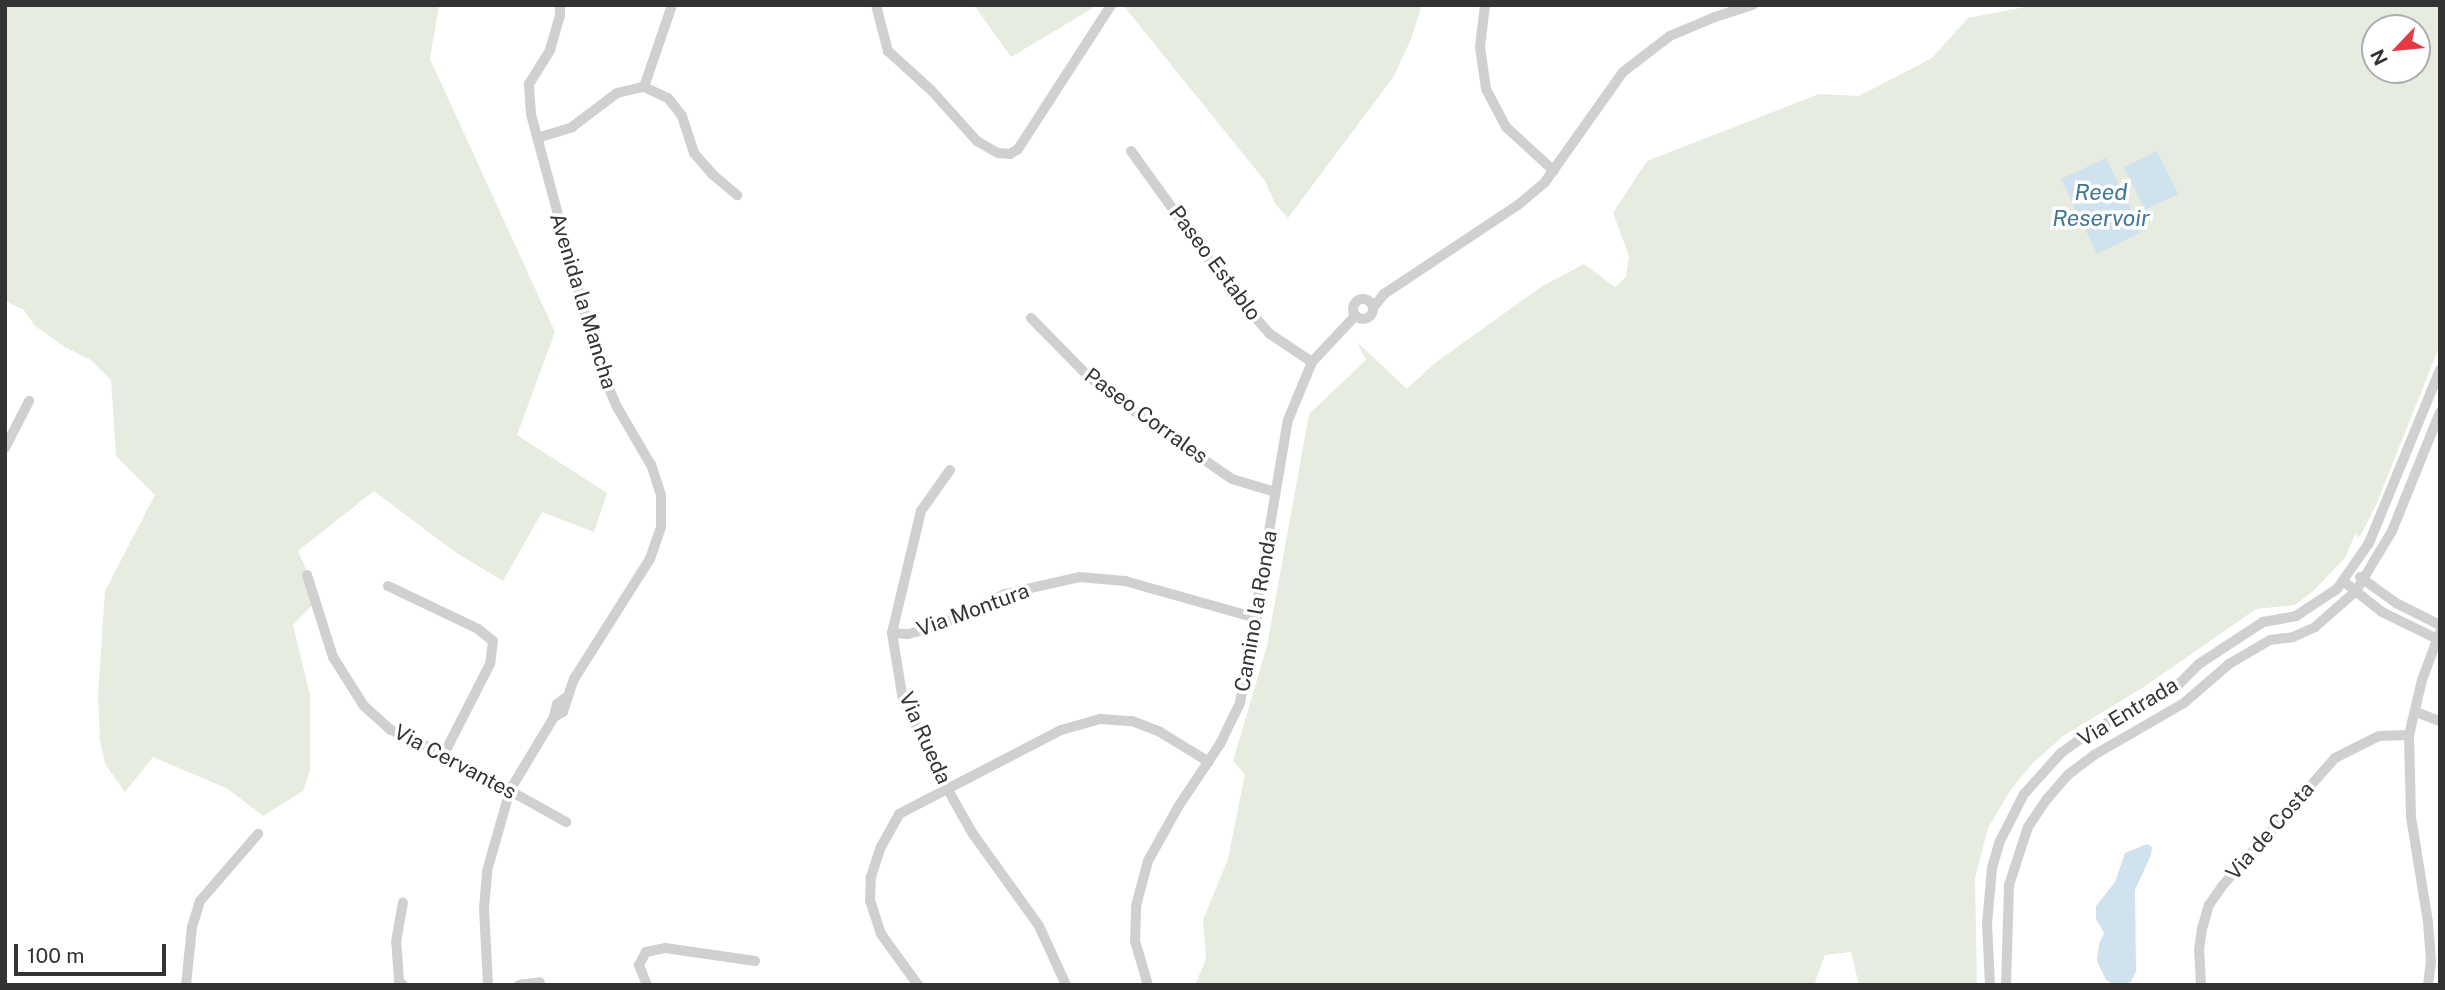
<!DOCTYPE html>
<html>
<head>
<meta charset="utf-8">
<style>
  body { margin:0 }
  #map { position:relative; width:2445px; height:990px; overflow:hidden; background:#fff; font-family:"Public Sans",sans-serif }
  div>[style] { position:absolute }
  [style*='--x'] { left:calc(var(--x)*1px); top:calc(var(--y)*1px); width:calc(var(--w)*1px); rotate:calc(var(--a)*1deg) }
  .green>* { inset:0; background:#e6ecdf }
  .water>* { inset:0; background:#cfe2ee }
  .street>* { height:10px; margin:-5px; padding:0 5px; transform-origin:5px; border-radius:5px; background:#d0d0d0 }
  .street>.ring { margin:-5px; padding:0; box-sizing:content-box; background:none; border:10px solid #d0d0d0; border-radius:50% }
  span { translate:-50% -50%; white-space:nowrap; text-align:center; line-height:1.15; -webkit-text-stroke:7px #fff; paint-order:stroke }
  .street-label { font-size:21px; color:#333 }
  .water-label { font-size:23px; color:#3f7597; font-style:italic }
  .frame { position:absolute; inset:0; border:7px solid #333; pointer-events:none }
  .north { position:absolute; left:2361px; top:14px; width:70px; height:70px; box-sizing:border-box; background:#fff; border:2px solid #adadad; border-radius:50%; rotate:244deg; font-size:19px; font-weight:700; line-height:28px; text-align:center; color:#333 }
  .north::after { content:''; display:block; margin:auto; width:24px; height:32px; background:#e63946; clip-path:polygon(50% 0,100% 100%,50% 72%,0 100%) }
  .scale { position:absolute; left:14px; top:944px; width:152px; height:32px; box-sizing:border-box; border:4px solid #333; border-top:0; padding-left:9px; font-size:21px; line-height:24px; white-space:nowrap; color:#333; -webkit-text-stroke:5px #fff; paint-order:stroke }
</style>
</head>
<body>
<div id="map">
  <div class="green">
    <i style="clip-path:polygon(5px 5px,439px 5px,430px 59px,555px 332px,517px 435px,607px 493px,594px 532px,542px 512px,503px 581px,455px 552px,374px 491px,298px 551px,319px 598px,293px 625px,310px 695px,310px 770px,303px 791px,263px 816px,228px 789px,153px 757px,125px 792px,105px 764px,100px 740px,98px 696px,105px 591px,155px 495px,116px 456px,111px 380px,91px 360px,65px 347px,35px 326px,24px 310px,5px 301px)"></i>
    <i style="clip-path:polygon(974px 5px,1098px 5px,1011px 57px)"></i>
    <i style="clip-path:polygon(1123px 5px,1422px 5px,1411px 39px,1394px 76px,1288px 218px,1276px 205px,1265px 181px)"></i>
    <i style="clip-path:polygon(evenodd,2035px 5px,2440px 5px,2440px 345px,2376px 505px,2361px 535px,2357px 537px,2356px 532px,2345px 558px,2312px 592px,2295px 605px,2256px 609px,2144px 687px,2063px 736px,2031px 765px,2010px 791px,1988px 828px,1975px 878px,1977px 985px,1859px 985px,1851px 952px,1825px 955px,1814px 985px,1195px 985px,1206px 959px,1203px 920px,1228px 859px,1245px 774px,1233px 761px,1267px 646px,1309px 414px,1366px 360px,1357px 342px,1407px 389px,1435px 363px,1541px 287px,1584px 264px,1615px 287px,1626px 277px,1629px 256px,1613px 213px,1647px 161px,1819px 94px,1859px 96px,1932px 58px,1968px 18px,2035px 5px,2375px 28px,2417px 28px,2417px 70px,2375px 70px,2375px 28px)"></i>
  </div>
  <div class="water">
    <i style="clip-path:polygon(2157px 151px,2178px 194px,2145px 210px,2124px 167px)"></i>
    <i style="clip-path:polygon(2106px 158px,2142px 232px,2097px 254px,2061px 179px)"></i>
    <i style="clip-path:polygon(2147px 844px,2152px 847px,2151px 855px,2135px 890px,2136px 971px,2131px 982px,2115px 985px,2106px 980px,2097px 961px,2099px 944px,2104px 933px,2096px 919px,2096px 906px,2115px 882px,2125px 853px)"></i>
  </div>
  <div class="street">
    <i style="--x:876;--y:5;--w:48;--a:75.4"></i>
    <i style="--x:888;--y:51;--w:58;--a:42.2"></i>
    <i style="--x:931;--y:90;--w:69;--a:48"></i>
    <i style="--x:977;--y:141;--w:24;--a:30"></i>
    <i style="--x:998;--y:153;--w:12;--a:5"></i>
    <i style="--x:1010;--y:154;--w:9;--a:-32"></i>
    <i style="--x:1018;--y:149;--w:171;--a:-57.1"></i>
    <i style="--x:1485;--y:5;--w:42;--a:96.8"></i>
    <i style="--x:1480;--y:47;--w:42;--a:81.9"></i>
    <i style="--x:1486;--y:89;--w:43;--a:62.2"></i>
    <i style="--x:1506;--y:127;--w:65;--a:42.5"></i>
    <i style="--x:644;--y:87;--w:87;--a:-71.1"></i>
    <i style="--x:537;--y:138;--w:37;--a:-17"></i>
    <i style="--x:572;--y:127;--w:56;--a:-37.1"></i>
    <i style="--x:617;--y:93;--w:28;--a:-13"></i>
    <i style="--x:644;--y:87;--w:26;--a:25"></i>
    <i style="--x:668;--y:98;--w:23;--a:52"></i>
    <i style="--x:682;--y:116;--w:39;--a:72"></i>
    <i style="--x:694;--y:153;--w:28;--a:49"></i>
    <i style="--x:712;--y:174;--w:33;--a:40"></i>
    <i style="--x:1131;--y:151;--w:178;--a:54.2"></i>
    <i style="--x:1235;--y:295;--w:52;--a:48.1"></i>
    <i style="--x:1270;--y:334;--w:50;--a:33.7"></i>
    <i class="ring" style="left:1353px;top:299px;width:10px;height:10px"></i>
    <i style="--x:1373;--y:308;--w:18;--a:-52"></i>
    <i style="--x:1384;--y:294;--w:161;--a:-33.6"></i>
    <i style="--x:1518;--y:205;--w:35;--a:-40"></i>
    <i style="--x:1545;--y:182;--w:135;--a:-54.7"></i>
    <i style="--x:1623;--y:72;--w:59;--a:-37.5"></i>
    <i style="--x:1670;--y:36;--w:49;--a:-22.9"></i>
    <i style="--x:1715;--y:17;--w:40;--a:-18"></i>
    <i style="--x:1031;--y:318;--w:80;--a:45.5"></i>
    <i style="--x:1087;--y:375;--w:31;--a:40"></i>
    <i style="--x:1111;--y:395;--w:147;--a:34.8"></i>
    <i style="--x:1232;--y:479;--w:45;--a:16.8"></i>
    <i style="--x:5;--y:448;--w:53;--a:-62.9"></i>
    <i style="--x:950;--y:470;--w:50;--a:125.3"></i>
    <i style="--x:921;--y:511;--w:125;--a:103.4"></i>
    <i style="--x:892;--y:633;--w:68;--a:80.7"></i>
    <i style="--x:903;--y:700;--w:111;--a:63.2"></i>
    <i style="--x:953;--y:799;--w:40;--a:60.3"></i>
    <i style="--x:973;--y:834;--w:113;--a:54.3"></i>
    <i style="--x:1039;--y:926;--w:65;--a:65.4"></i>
    <i style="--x:307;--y:575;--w:86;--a:72.4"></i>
    <i style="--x:333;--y:657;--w:58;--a:57.7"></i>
    <i style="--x:364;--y:706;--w:36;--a:42"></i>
    <i style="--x:391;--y:730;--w:58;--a:24.4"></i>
    <i style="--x:444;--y:754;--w:140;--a:29.1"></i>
    <i style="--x:2360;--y:577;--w:44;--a:35.8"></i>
    <i style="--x:2396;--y:603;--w:49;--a:26.6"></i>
    <i style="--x:2343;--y:581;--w:50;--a:38.5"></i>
    <i style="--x:2382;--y:612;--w:61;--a:26.1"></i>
    <i style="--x:388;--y:586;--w:100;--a:25.5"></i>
    <i style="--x:478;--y:629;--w:19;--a:39"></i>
    <i style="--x:493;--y:641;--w:23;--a:97"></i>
    <i style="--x:490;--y:664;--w:101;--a:117.1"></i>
    <i style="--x:892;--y:633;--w:16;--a:4"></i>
    <i style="--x:908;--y:634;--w:30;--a:-14"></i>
    <i style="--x:937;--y:627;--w:76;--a:-25.9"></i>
    <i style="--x:1005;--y:594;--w:76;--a:-12.9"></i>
    <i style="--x:1079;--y:577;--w:46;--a:5"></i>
    <i style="--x:1125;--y:581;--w:137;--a:15.7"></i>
    <i style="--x:2416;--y:712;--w:26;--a:21"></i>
    <i style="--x:554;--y:717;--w:10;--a:-29"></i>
    <i style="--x:563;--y:712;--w:35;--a:-72"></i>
    <i style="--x:574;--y:679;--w:142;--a:-57.7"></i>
    <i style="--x:650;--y:559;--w:34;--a:-71"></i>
    <i style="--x:661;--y:527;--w:32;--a:-90"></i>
    <i style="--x:661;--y:495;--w:32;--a:-108"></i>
    <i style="--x:651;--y:465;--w:69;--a:-120.3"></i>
    <i style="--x:616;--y:405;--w:50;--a:-112.4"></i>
    <i style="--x:597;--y:359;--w:254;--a:-105.1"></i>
    <i style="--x:531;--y:114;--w:30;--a:-94"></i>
    <i style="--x:529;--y:84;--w:40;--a:-58"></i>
    <i style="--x:550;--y:50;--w:35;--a:-74"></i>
    <i style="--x:560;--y:16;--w:11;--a:-90"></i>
    <i style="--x:186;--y:985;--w:58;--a:-84.1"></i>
    <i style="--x:192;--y:927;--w:27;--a:-73"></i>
    <i style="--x:200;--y:901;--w:89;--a:-49.1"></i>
    <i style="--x:403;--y:985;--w:6;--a:-135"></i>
    <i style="--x:399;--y:981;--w:39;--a:-94"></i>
    <i style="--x:396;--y:942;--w:40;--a:-80"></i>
    <i style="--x:488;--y:985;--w:77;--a:-93"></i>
    <i style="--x:484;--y:908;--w:37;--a:-85"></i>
    <i style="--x:487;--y:871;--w:84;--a:-74.1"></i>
    <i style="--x:510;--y:790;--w:85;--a:-58.9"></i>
    <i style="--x:554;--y:717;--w:13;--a:-77"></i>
    <i style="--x:557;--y:704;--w:14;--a:-36"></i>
    <i style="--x:519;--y:985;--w:21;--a:-8"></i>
    <i style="--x:647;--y:985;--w:22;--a:-112"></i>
    <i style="--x:639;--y:965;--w:15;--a:-62"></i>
    <i style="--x:646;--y:952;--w:19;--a:-12"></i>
    <i style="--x:665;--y:948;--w:91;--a:8.2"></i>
    <i style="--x:918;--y:985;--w:63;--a:-126"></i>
    <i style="--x:881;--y:934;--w:35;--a:-108"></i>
    <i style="--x:870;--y:901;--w:24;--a:-88"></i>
    <i style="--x:871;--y:877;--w:32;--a:-72"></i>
    <i style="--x:881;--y:847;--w:38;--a:-61"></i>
    <i style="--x:899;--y:814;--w:182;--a:-27.4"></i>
    <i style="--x:1061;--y:730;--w:41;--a:-15.8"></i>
    <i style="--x:1100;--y:719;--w:32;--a:4"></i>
    <i style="--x:1132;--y:721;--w:30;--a:21"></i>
    <i style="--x:1160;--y:732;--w:57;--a:31.5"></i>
    <i style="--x:1148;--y:985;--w:46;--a:-106.5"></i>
    <i style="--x:1135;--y:941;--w:35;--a:-88"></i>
    <i style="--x:1136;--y:906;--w:47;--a:-75.1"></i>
    <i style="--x:1148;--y:861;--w:62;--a:-60.9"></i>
    <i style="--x:1178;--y:807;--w:76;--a:-56.3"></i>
    <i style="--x:1220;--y:744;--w:46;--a:-64"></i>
    <i style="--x:1240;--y:703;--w:287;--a:-80.4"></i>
    <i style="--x:1288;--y:420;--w:63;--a:-67.5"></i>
    <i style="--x:1312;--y:362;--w:63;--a:-46.9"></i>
    <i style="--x:1990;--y:985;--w:61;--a:-92.8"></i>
    <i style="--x:1987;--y:924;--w:56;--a:-84.9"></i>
    <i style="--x:1992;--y:868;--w:26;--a:-74"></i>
    <i style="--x:1999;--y:843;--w:55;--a:-63"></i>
    <i style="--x:2024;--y:794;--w:55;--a:-47.9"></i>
    <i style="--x:2061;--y:753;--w:32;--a:-36"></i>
    <i style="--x:2087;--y:734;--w:106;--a:-28.7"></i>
    <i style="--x:2180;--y:683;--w:27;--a:-45"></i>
    <i style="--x:2199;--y:664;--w:77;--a:-33.3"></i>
    <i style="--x:2263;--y:622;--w:34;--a:-10"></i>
    <i style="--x:2296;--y:616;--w:49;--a:-33.4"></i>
    <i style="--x:2337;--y:589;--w:56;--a:-55.2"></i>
    <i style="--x:2369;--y:543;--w:187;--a:-67.7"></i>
    <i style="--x:2006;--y:985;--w:100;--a:-88.3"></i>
    <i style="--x:2009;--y:885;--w:61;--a:-71.9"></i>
    <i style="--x:2028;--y:827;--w:34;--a:-56"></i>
    <i style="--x:2047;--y:799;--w:33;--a:-49"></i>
    <i style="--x:2069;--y:774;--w:31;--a:-37"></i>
    <i style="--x:2094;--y:755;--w:104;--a:-30"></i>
    <i style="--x:2184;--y:703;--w:60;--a:-40.9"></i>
    <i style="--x:2229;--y:664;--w:48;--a:-30.3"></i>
    <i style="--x:2270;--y:640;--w:23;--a:-7"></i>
    <i style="--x:2293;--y:637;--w:24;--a:-24"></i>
    <i style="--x:2315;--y:627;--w:55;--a:-41.3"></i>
    <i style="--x:2356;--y:591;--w:70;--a:-59"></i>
    <i style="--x:2392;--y:531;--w:128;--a:-68"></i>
    <i style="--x:2201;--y:985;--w:35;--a:-93"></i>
    <i style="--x:2199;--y:950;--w:21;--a:-82"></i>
    <i style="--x:2202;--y:929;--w:25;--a:-74"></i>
    <i style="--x:2209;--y:905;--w:24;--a:-55"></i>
    <i style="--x:2223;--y:885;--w:169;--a:-48.6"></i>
    <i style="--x:2335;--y:758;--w:49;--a:-26.6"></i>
    <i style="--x:2379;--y:736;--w:30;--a:-2"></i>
    <i style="--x:2428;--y:985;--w:23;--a:-83"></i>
    <i style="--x:2431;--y:962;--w:40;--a:-94.3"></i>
    <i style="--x:2428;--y:922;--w:106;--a:-99.2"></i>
    <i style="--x:2411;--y:817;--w:82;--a:-91.4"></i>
    <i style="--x:2409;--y:735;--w:57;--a:-76.7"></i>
    <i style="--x:2422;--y:680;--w:51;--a:-69.4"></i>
  </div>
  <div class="street-label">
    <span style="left:1215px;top:263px;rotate:53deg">Paseo Establo</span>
    <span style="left:583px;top:301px;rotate:73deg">Avenida la Mancha</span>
    <span style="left:1146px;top:416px;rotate:36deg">Paseo Corrales</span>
    <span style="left:973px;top:610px;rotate:-20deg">Via Montura</span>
    <span style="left:1256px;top:611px;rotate:-80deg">Camino la Ronda</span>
    <span style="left:2128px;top:712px;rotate:-31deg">Via Entrada</span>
    <span style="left:925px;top:738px;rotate:66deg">Via Rueda</span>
    <span style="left:455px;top:762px;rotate:28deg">Via Cervantes</span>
    <span style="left:2270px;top:831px;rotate:-49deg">Via de Costa</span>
  </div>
  <div class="water-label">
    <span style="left:2101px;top:205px">Reed<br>Reservoir</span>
  </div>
  <div class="frame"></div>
  <div class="north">N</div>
  <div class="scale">100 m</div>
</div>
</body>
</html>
